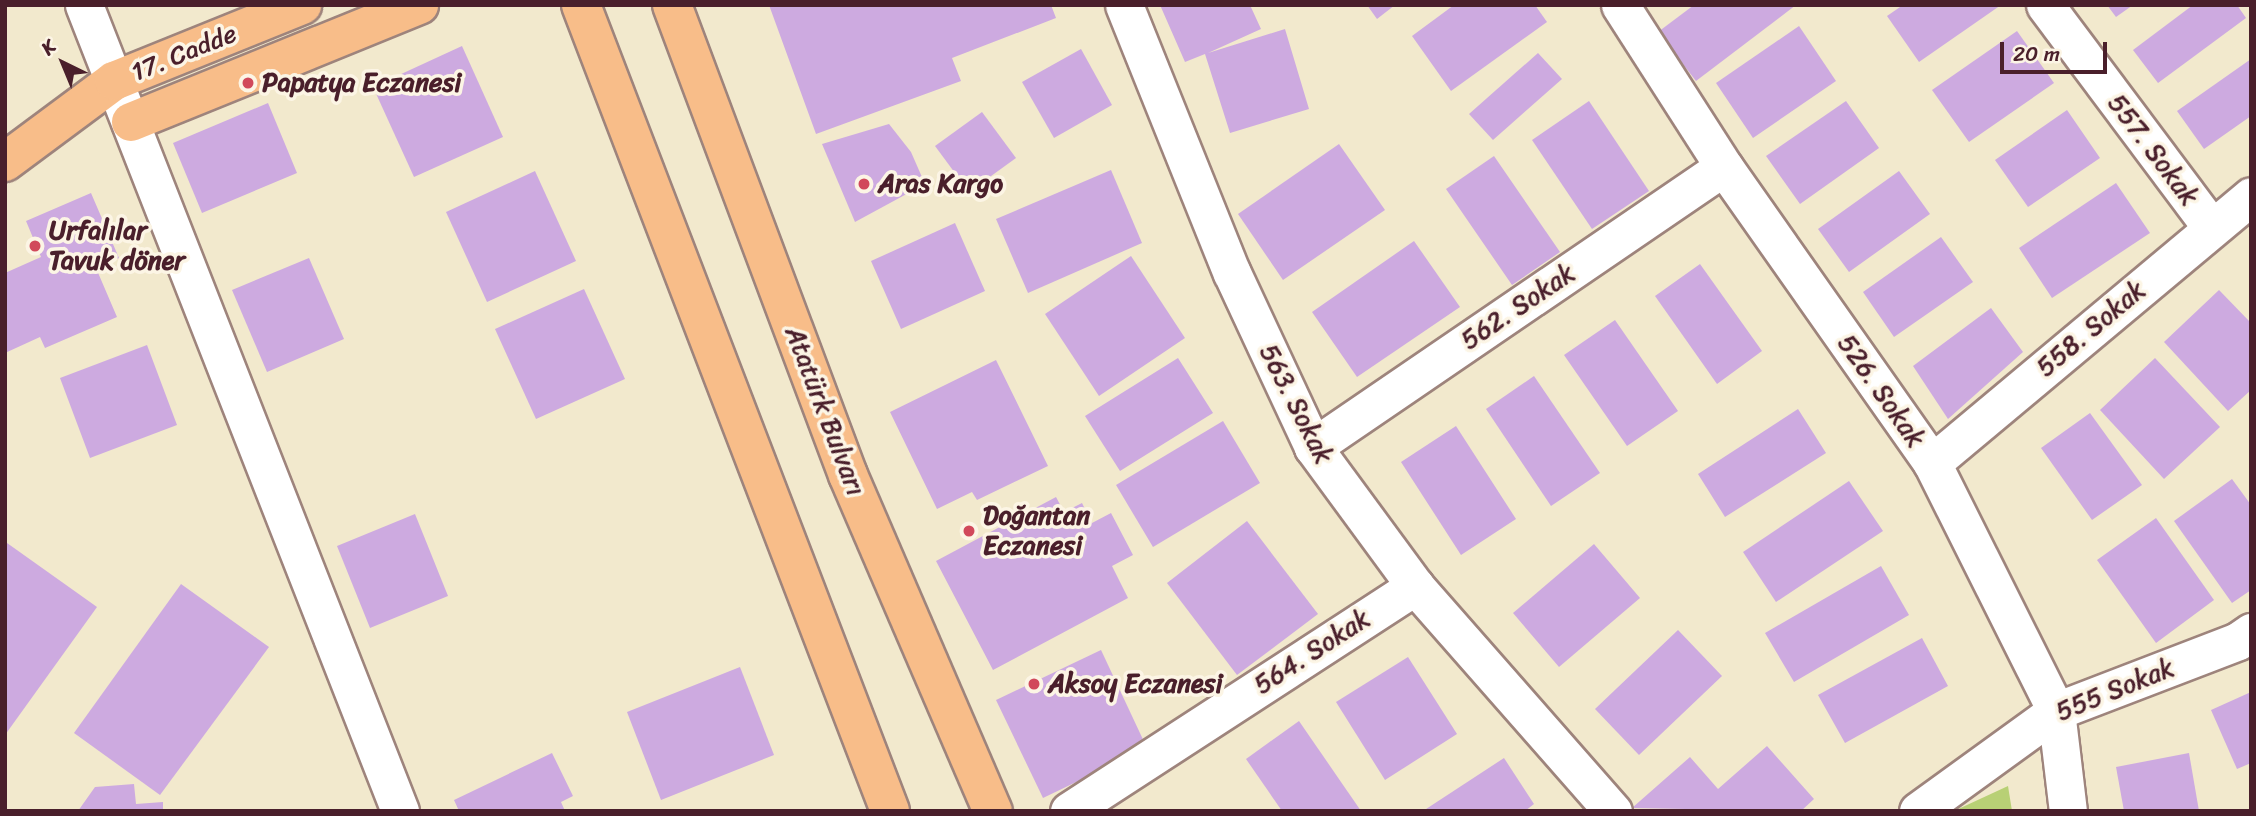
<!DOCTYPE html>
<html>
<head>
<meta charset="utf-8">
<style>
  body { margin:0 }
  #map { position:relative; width:2256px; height:816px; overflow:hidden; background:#f2e9cd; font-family:Sriracha,sans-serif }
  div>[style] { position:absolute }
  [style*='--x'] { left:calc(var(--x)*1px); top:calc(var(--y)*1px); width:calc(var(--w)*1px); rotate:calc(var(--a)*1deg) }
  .green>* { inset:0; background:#b8d075 }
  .building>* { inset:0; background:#cdaae0 }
  .roads { filter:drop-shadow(2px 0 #9e847c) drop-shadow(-2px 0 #9e847c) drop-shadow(0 2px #9e847c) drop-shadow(0 -2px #9e847c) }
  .minor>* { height:37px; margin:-18.5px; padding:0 18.5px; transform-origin:18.5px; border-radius:18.5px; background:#fff }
  .major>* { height:38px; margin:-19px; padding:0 19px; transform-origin:19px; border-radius:19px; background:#f8bd89 }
  .dots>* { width:19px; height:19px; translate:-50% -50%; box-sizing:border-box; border:4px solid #fcf5e5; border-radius:50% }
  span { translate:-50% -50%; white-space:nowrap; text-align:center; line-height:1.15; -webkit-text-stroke:7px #fcf5e5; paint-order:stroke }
  .street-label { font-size:26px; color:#4a1f2b }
  .poi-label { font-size:26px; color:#4a1f2b; font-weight:700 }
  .left { translate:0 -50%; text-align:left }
  .frame { position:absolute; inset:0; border:7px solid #4a1f2b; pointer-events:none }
  .north { position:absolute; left:28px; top:28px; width:70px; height:70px; -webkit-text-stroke:5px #fcf5e5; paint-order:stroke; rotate:317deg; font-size:19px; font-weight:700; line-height:28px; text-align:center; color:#4a1f2b }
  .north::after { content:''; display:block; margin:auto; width:24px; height:32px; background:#4a1f2b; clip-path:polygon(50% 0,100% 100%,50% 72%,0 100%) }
  .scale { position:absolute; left:2000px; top:42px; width:107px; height:32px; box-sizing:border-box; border:4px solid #4a1f2b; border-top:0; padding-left:9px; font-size:21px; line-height:24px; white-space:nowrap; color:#4a1f2b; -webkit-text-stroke:5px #fcf5e5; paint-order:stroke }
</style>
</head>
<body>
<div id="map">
  <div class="green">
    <i style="clip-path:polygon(2008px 786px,2012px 811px,1954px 811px)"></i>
  </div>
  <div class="building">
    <i style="clip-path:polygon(769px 5px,1051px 5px,1056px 18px,952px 58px,961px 81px,816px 134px)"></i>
    <i style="clip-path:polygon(1160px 5px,1250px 5px,1261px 29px,1208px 53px,1285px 29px,1309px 109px,1230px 133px,1205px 54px,1185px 62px)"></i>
    <i style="clip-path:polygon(1367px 5px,1395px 5px,1377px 19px)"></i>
    <i style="clip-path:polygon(1454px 5px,1535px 5px,1547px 22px,1451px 91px,1412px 36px)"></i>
    <i style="clip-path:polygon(1694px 5px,1796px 5px,1696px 81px,1658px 32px)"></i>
    <i style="clip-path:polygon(1903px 5px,2001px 5px,1919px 62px,1887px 16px)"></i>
    <i style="clip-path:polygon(2107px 5px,2133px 5px,2116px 17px)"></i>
    <i style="clip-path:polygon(2193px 5px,2237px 5px,2246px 18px,2158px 83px,2133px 50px)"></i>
    <i style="clip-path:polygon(1799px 26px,1836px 81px,1753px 138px,1716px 83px)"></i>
    <i style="clip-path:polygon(2017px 31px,2054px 83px,1969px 142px,1932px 90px)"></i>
    <i style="clip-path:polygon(462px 46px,503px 137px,414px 177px,373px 87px)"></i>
    <i style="clip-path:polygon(1081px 49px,1112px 105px,1054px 138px,1022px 82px)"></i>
    <i style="clip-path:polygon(1538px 53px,1562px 79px,1493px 140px,1469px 114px)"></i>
    <i style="clip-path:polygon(2251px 59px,2251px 116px,2204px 149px,2177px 111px)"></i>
    <i style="clip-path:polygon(1589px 101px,1649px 191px,1592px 229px,1532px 140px)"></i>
    <i style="clip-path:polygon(1846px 101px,1879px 148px,1800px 204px,1766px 156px)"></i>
    <i style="clip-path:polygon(268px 103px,297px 173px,202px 213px,173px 143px)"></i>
    <i style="clip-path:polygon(2067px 110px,2100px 158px,2028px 207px,1995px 160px)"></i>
    <i style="clip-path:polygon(982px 112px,1016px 158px,969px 192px,935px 146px)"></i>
    <i style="clip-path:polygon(889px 124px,911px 152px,925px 184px,855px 222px,822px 144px)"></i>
    <i style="clip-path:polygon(1339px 144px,1385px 210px,1283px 280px,1238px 214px)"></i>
    <i style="clip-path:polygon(1494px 156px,1560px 252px,1512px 285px,1446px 189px)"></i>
    <i style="clip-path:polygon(1111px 170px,1142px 243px,1028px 293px,996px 219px)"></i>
    <i style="clip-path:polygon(535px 171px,576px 261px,487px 302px,446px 212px)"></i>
    <i style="clip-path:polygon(1899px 171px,1930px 214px,1849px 272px,1818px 229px)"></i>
    <i style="clip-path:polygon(2116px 183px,2150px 233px,2052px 298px,2019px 248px)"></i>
    <i style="clip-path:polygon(91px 193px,119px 258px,96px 268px,117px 317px,45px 348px,40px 337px,5px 353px,5px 273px,41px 257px,26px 221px)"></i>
    <i style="clip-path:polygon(955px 223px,985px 291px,901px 329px,871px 261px)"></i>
    <i style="clip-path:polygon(1941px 237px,1973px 282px,1894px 337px,1863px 292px)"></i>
    <i style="clip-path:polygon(1414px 241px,1460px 307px,1357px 377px,1312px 312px)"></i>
    <i style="clip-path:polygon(1131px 256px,1185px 338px,1099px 396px,1045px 314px)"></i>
    <i style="clip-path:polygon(309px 258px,344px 339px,267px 372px,232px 290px)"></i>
    <i style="clip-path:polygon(1700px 264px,1762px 351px,1717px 384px,1655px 296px)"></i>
    <i style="clip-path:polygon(584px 289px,625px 379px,536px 419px,495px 329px)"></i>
    <i style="clip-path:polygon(2219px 290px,2251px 323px,2251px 390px,2228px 411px,2164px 342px)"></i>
    <i style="clip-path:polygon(1991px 308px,2023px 352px,1948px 419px,1913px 366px)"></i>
    <i style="clip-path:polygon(1615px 320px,1678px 411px,1627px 446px,1564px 355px)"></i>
    <i style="clip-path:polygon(147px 345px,177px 425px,90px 458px,60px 378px)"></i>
    <i style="clip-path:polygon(1178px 358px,1213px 413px,1120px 471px,1085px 416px)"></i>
    <i style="clip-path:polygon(2155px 358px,2220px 427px,2164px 479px,2100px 410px)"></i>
    <i style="clip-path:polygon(996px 360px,1048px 466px,977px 500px,972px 492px,937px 509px,890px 412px)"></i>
    <i style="clip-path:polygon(1534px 376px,1600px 473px,1551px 506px,1486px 409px)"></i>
    <i style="clip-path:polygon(1798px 409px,1826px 453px,1725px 517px,1698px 474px)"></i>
    <i style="clip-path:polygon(2090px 413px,2142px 485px,2092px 520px,2041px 448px)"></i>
    <i style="clip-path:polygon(1223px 421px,1260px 483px,1153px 547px,1116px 485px)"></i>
    <i style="clip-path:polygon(1456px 426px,1516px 519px,1461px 555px,1401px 462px)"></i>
    <i style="clip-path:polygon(2232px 479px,2251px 505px,2251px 590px,2232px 603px,2174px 521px)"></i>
    <i style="clip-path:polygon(1849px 481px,1883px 531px,1776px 602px,1743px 552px)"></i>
    <i style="clip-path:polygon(1056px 497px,1064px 512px,1082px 503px,1092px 523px,1111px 513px,1133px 555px,1112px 566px,1128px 598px,993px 670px,936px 561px)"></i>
    <i style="clip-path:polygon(415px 514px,448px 596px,370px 628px,337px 546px)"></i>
    <i style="clip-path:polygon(2156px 518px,2214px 600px,2156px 643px,2097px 560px)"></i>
    <i style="clip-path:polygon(1247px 521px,1318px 614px,1237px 675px,1167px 583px)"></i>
    <i style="clip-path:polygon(7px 543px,97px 607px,5px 735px,5px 545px)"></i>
    <i style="clip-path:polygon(1594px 544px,1640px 598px,1559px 667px,1513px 613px)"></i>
    <i style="clip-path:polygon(1881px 566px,1909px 615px,1794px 682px,1765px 633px)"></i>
    <i style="clip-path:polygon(181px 584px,269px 647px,160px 795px,74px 733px)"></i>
    <i style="clip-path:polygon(1678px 630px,1722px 676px,1639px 755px,1595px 709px)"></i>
    <i style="clip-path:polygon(1922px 638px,1948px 686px,1845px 743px,1818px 695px)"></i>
    <i style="clip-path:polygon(1101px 650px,1147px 748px,1043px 798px,996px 700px)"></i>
    <i style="clip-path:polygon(1408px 657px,1457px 734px,1385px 780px,1336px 702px)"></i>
    <i style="clip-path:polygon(740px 667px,774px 755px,661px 800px,627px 712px)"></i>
    <i style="clip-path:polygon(2251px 692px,2251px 763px,2237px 769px,2211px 710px)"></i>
    <i style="clip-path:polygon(1299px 721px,1361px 811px,1282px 811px,1246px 759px)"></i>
    <i style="clip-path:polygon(1767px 746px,1814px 799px,1801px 811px,1632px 808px,1690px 757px,1718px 789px)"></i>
    <i style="clip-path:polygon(552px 753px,573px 796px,561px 802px,565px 811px,459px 811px,454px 800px)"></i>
    <i style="clip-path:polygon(2189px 753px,2199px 811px,2124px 811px,2116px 767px)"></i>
    <i style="clip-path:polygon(1504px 758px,1534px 804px,1525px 811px,1423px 811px)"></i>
    <i style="clip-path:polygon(134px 784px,136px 804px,163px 802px,163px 811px,78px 811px,95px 787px)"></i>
  </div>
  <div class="roads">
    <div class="minor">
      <i style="--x:84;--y:5;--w:866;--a:68.59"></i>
      <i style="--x:1124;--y:5;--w:289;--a:68.1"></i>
      <i style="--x:1232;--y:273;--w:192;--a:65"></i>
      <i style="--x:1313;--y:447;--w:172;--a:53.7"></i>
      <i style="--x:1415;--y:586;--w:300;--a:48.7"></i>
      <i style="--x:1620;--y:5;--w:193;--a:57.3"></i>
      <i style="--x:1724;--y:167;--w:362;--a:54.9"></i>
      <i style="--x:1932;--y:463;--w:277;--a:63.4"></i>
      <i style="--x:2056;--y:711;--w:101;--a:83.2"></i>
      <i style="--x:2045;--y:5;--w:277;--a:53.2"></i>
      <i style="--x:1313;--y:447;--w:497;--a:-34.3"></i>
      <i style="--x:1932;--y:463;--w:416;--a:-39.9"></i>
      <i style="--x:1069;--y:811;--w:413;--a:-33"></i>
      <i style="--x:1918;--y:811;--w:170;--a:-35.9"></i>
      <i style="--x:2056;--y:711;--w:195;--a:-21"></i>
      <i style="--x:2238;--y:641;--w:16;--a:-35"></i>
    </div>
    <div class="major">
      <i style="--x:581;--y:5;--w:863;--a:69.02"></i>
      <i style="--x:672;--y:5;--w:502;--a:69.47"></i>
      <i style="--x:848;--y:475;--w:366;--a:66.7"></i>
      <i style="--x:131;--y:122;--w:311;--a:-22.1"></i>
      <i style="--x:5;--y:162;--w:136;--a:-36.6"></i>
      <i style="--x:114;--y:81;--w:203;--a:-22"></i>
    </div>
  </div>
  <div class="dots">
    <i style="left:248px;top:83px;background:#d1495b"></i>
    <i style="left:864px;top:184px;background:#d1495b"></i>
    <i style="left:35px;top:246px;background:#d1495b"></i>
    <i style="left:969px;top:531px;background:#d1495b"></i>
    <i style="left:1034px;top:684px;background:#d1495b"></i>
  </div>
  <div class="street-label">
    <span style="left:184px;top:53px;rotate:-22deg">17. Cadde</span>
    <span style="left:2153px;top:150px;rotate:53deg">557. Sokak</span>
    <span style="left:1518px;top:307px;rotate:-34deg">562. Sokak</span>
    <span style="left:2091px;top:329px;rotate:-40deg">558. Sokak</span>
    <span style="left:1881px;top:391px;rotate:55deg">526. Sokak</span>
    <span style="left:1296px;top:404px;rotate:63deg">563. Sokak</span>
    <span style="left:825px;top:411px;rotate:69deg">Atatürk Bulvarı</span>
    <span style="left:1312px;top:652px;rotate:-33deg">564. Sokak</span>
    <span style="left:2115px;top:690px;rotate:-22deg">555 Sokak</span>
  </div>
  <div class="poi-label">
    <span class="left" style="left:262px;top:83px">Papatya Eczanesi</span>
    <span class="left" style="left:878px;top:184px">Aras Kargo</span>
    <span class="left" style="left:49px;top:246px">Urfalılar<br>Tavuk döner</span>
    <span class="left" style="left:983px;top:531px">Doğantan<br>Eczanesi</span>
    <span class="left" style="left:1048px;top:684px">Aksoy Eczanesi</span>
  </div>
  <div class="frame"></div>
  <div class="north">K</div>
  <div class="scale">20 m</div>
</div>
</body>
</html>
